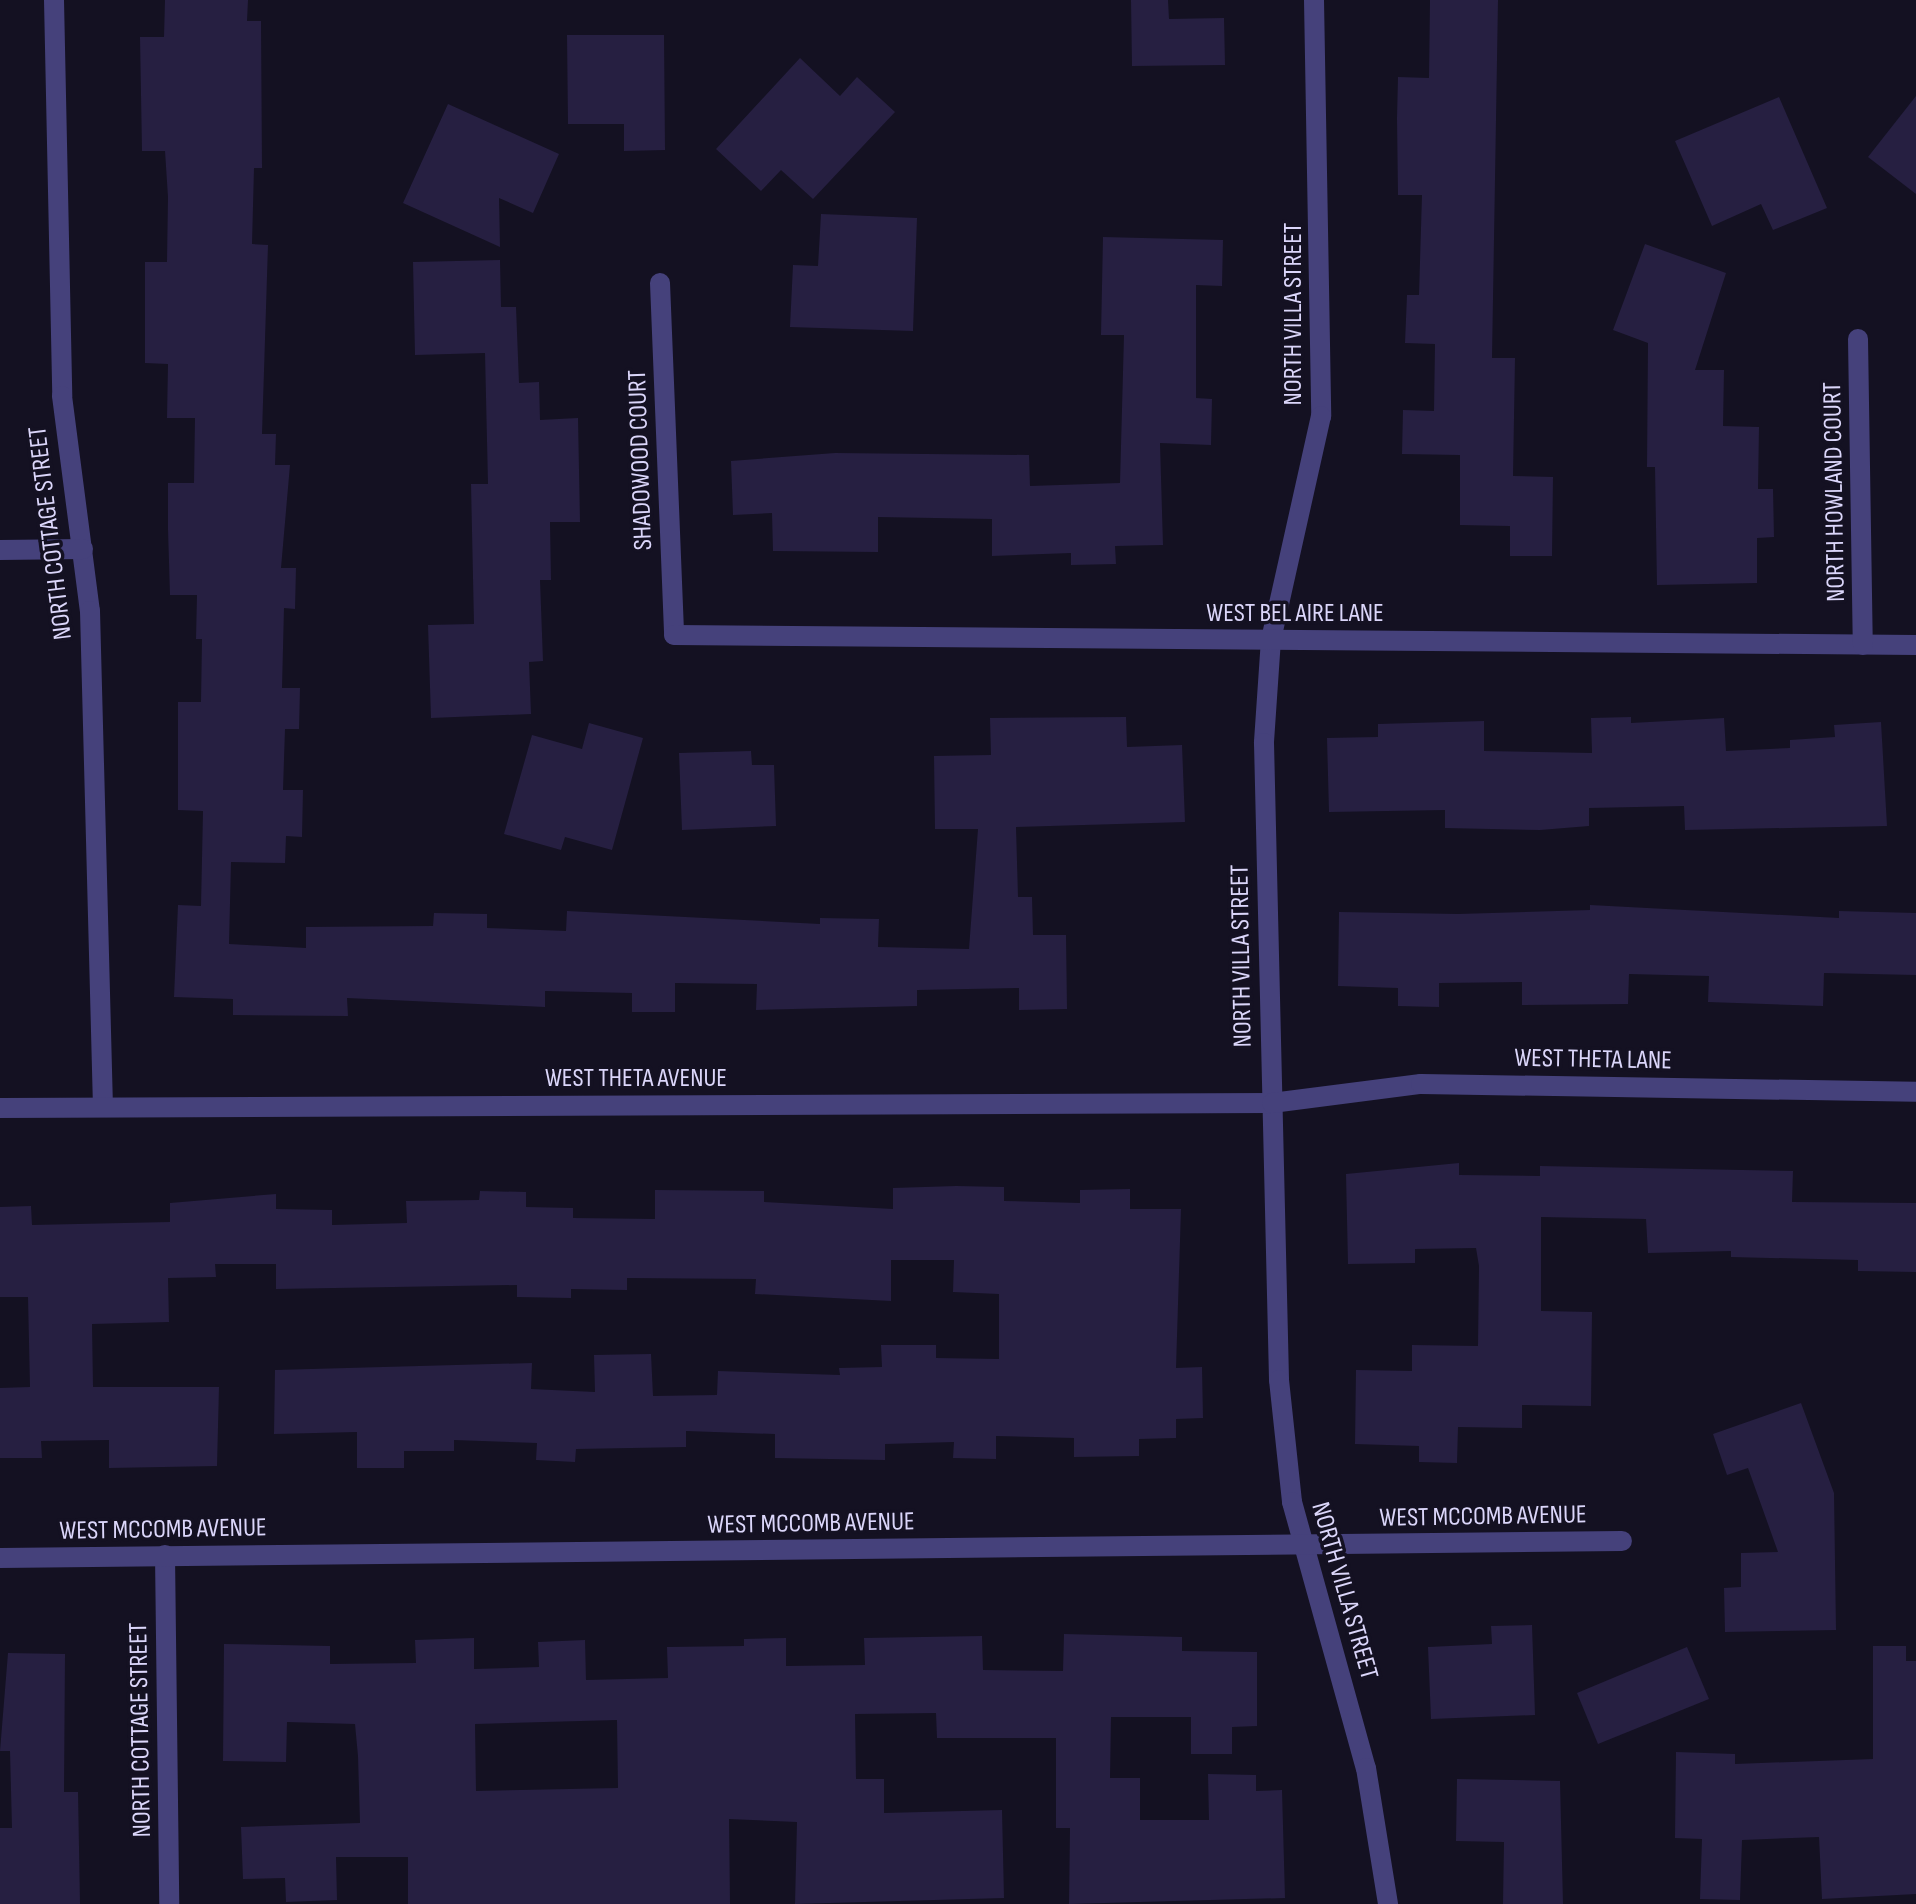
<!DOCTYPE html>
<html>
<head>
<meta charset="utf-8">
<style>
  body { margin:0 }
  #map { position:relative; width:1916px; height:1904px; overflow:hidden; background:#141122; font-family:"Sofia Sans Condensed",sans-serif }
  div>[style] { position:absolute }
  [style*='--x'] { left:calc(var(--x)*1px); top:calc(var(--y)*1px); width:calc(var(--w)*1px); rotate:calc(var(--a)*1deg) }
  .building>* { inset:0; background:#261f41 }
  .street>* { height:20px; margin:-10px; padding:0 10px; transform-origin:10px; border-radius:10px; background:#45417b }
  span { translate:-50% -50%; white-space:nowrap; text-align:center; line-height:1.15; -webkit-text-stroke:7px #141122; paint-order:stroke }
  .street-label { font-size:26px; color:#dbd6fa }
</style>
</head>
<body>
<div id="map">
  <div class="building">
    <i style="clip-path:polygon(165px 0,248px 0,247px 21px,261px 21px,262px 168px,254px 168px,252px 244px,268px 245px,262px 434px,276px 434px,275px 465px,290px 465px,281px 568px,296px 568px,295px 609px,284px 608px,282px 688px,300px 688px,299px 729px,285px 729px,283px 790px,303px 790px,302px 837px,286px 836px,285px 863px,231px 862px,229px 944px,306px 948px,306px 927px,433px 926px,434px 913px,487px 914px,487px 928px,566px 931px,567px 911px,820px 924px,820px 918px,879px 919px,878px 947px,969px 949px,978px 829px,935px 829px,934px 756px,991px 755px,990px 718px,1126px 717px,1127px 747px,1182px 745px,1185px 822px,1016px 827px,1018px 897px,1032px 897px,1033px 935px,1066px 935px,1067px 1009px,1019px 1010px,1019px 988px,917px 990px,917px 1006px,756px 1010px,757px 984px,675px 983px,675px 1012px,632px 1012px,632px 993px,545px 991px,545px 1007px,347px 998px,348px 1016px,233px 1015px,233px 999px,174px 997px,178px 905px,201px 906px,203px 811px,178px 810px,178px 702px,201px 702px,202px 639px,196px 639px,197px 595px,170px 595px,168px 529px,168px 483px,194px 483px,195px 418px,167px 418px,168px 364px,145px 363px,145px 262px,167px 262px,168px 197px,165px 151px,142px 151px,140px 37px,164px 37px)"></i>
    <i style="clip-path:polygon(1131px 0,1168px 0,1169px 19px,1224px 18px,1225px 65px,1132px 66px)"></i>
    <i style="clip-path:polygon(1430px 0,1498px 0,1492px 358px,1515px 358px,1513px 476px,1553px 477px,1552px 556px,1510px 556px,1510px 526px,1460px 525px,1460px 455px,1402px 454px,1403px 410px,1434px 411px,1435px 344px,1405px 343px,1407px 295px,1419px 295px,1422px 195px,1398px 195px,1397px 118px,1398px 77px,1429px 78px)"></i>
    <i style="clip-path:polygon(567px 35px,664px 35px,665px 150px,624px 151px,624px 124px,568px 124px)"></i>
    <i style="clip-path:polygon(800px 58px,840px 96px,857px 77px,895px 112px,813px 199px,781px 170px,761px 191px,716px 149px)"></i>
    <i style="clip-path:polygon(1916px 96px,1916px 194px,1868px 157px)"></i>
    <i style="clip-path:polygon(1779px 97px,1827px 208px,1773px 230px,1761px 204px,1712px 226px,1675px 141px)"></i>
    <i style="clip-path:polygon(448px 104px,559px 154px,533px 213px,499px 198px,500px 247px,403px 203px)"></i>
    <i style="clip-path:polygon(821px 214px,917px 218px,913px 331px,790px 327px,793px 265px,818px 266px)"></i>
    <i style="clip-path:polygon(1103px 237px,1223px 240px,1222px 286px,1196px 285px,1196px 398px,1212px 399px,1211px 445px,1160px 443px,1163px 545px,1115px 546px,1116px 564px,1071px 565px,1071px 553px,992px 556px,992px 519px,878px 517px,878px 552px,773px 551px,772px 513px,733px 515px,731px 461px,835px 453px,1029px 455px,1030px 486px,1120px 483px,1124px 335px,1101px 335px)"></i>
    <i style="clip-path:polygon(1645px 244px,1726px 273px,1695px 370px,1724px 370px,1723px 426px,1759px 427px,1758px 489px,1773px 489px,1774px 537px,1757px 538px,1757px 583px,1657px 585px,1655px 467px,1647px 467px,1648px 343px,1613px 330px)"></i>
    <i style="clip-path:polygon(500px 260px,501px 307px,516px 307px,519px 383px,539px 382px,540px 420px,578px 418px,580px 522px,550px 522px,551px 580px,540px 580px,543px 661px,529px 662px,531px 714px,431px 718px,428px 625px,474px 624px,471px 484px,488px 484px,485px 353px,415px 355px,413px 262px)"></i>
    <i style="clip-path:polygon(1631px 717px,1631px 723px,1724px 718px,1726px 751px,1790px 748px,1790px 740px,1835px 737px,1834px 725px,1881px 722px,1887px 826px,1685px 830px,1684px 806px,1589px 808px,1589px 826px,1540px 830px,1445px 828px,1445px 810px,1329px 812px,1327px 738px,1378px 737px,1378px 724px,1484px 721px,1484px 751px,1592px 753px,1591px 718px)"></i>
    <i style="clip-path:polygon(589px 723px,643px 738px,612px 850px,565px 837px,561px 850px,504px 834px,532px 735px,582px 749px)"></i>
    <i style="clip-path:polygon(751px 751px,752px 765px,774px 765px,776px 826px,682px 830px,679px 753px)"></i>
    <i style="clip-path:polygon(1590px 905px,1839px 918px,1839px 911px,1916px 913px,1916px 975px,1824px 973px,1823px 1006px,1708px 1002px,1709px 976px,1629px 974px,1628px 1004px,1522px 1005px,1522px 982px,1439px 983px,1439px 1007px,1398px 1006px,1398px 988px,1338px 986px,1339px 912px,1458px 914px,1590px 910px)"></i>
    <i style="clip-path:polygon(1459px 1163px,1459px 1175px,1540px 1176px,1540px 1166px,1793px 1171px,1792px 1202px,1916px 1203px,1916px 1272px,1858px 1271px,1858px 1260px,1731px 1257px,1731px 1251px,1648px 1253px,1646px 1219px,1541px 1217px,1541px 1311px,1592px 1312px,1591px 1406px,1522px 1405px,1522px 1428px,1458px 1427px,1457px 1463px,1419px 1462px,1419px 1446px,1355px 1444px,1356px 1370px,1412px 1371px,1412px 1345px,1478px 1346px,1479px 1266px,1476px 1248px,1415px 1249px,1415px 1263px,1348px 1264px,1346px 1174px)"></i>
    <i style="clip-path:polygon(956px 1186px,1004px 1187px,1004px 1201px,1080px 1203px,1080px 1190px,1130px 1189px,1130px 1209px,1181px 1209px,1176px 1368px,1202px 1367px,1203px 1418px,1176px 1419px,1176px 1438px,1139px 1439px,1139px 1456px,1074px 1457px,1074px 1438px,996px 1436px,996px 1459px,953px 1458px,954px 1442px,885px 1444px,885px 1460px,775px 1458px,775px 1434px,686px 1431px,686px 1447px,576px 1449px,575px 1462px,536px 1460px,537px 1443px,454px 1440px,454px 1451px,404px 1451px,404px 1468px,357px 1468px,357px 1432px,274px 1434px,275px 1370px,532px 1363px,531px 1389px,595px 1392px,594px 1355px,651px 1354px,653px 1396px,717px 1395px,718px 1371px,840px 1375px,839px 1368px,882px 1367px,881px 1345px,936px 1345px,936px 1358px,999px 1359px,999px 1294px,953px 1292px,954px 1260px,891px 1260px,891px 1301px,755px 1294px,756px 1279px,627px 1278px,627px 1290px,571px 1289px,571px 1298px,517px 1297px,517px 1285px,276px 1289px,276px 1264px,215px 1264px,216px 1277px,168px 1278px,169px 1322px,92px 1324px,93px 1387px,219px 1387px,217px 1466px,109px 1468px,109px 1440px,41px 1441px,42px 1458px,0 1458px,0 1388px,30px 1387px,28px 1297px,0 1297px,0 1207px,31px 1206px,32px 1225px,170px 1222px,170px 1203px,276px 1194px,276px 1209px,332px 1210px,332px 1225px,407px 1223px,406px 1201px,479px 1200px,480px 1191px,526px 1192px,526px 1207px,573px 1208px,573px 1218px,655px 1219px,655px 1190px,764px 1191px,764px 1202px,893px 1209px,893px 1188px)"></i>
    <i style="clip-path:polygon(1801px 1403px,1834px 1493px,1836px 1630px,1725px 1632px,1724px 1588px,1741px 1587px,1741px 1553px,1778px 1552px,1748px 1468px,1727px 1475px,1713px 1434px)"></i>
    <i style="clip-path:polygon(1532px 1625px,1535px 1715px,1431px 1719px,1428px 1647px,1492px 1644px,1491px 1626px)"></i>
    <i style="clip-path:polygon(evenodd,1064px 1634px,1182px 1637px,1182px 1651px,1257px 1652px,1257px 1726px,1232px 1727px,1232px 1754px,1191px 1754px,1191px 1717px,1111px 1717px,1110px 1778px,1140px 1778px,1140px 1820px,1209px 1820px,1208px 1774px,1256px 1775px,1256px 1791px,1282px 1790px,1285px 1898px,1069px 1904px,1070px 1828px,1056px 1828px,1056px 1738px,937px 1738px,936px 1713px,855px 1714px,856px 1779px,884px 1779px,884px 1813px,1002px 1810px,1004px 1898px,795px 1904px,797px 1822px,729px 1819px,730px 1904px,408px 1904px,408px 1857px,336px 1857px,337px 1900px,286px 1902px,285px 1878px,243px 1879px,241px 1827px,360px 1823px,358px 1756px,355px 1724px,287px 1722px,286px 1762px,223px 1761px,224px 1644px,330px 1646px,330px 1664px,416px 1663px,415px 1640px,474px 1638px,474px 1669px,539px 1667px,538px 1642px,585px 1640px,586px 1680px,668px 1678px,667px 1647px,744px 1646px,744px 1639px,786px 1638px,786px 1666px,865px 1665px,864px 1638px,982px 1636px,983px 1670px,1063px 1671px,1064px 1634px,617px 1720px,618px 1788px,476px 1791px,475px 1724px,617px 1720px)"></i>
    <i style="clip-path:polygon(1873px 1646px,1906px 1646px,1906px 1661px,1916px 1661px,1916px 1894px,1822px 1899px,1819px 1837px,1742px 1840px,1740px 1900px,1700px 1899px,1702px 1839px,1675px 1838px,1676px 1752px,1735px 1754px,1735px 1764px,1873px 1759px)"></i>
    <i style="clip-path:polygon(1687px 1647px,1709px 1699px,1598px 1744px,1577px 1693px)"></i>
    <i style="clip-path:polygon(8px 1653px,65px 1654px,64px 1792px,78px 1792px,80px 1904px,0 1904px,0 1828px,12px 1828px,10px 1751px,0 1751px)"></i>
    <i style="clip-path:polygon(1457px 1779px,1560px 1781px,1563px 1904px,1503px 1904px,1504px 1842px,1456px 1841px)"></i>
  </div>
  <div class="street">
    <i style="--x:54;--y:0;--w:396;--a:88.8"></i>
    <i style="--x:62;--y:396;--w:217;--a:82.6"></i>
    <i style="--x:90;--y:611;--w:496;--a:88.5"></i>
    <i style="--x:1314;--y:0;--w:416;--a:89"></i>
    <i style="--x:1321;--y:416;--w:229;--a:102.6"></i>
    <i style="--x:1271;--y:639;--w:104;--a:93.9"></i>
    <i style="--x:1264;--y:743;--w:637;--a:88.65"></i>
    <i style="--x:1279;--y:1380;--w:123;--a:83.9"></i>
    <i style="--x:1292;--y:1502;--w:276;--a:74.5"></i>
    <i style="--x:1366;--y:1768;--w:138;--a:80.8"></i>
    <i style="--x:660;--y:283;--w:352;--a:87.7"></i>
    <i style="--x:674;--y:635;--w:1242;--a:0.46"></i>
    <i style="--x:1858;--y:339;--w:306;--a:89.1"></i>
    <i style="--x:0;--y:550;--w:83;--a:-0.7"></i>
    <i style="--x:0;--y:1108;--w:1272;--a:-0.23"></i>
    <i style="--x:1272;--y:1103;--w:150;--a:-7.3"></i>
    <i style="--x:1421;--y:1084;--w:495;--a:0.9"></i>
    <i style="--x:165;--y:1555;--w:349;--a:89.3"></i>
    <i style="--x:0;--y:1558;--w:1622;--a:-0.6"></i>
  </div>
  <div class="street-label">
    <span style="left:1294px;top:314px;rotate:-90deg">NORTH VILLA STREET</span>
    <span style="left:641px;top:460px;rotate:-92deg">SHADOWOOD COURT</span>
    <span style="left:1835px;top:492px;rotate:-91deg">NORTH HOWLAND COURT</span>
    <span style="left:51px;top:533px;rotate:-97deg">NORTH COTTAGE STREET</span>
    <span style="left:1295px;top:614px">WEST BEL AIRE LANE</span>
    <span style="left:1242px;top:956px;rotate:-91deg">NORTH VILLA STREET</span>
    <span style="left:1593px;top:1060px;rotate:1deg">WEST THETA LANE</span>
    <span style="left:636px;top:1079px">WEST THETA AVENUE</span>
    <span style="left:1483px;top:1517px;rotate:-1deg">WEST MCCOMB AVENUE</span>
    <span style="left:811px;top:1524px;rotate:-1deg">WEST MCCOMB AVENUE</span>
    <span style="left:163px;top:1530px;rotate:-1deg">WEST MCCOMB AVENUE</span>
    <span style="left:1344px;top:1591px;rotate:74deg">NORTH VILLA STREET</span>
    <span style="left:141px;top:1730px;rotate:-91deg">NORTH COTTAGE STREET</span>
  </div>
</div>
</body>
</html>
